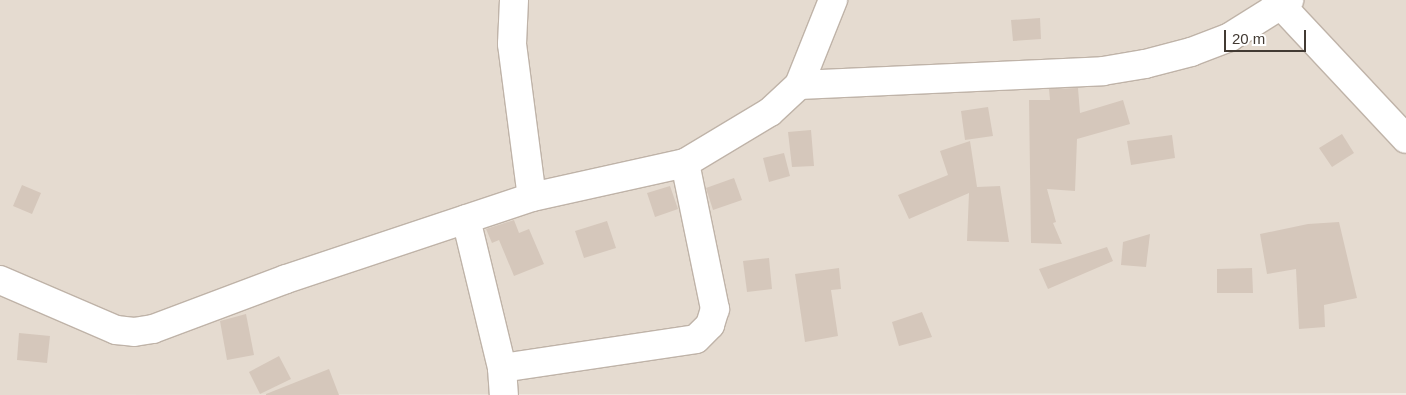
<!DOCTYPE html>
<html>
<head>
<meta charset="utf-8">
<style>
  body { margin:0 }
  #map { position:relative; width:1406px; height:395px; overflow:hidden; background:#f1eae2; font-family:Arial,sans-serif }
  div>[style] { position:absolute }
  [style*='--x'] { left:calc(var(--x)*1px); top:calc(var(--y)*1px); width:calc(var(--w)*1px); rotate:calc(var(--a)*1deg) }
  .residential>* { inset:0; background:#e5dbd0 }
  .building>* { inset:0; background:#d5c7bb }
  .roads { filter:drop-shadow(1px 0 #bfb3a8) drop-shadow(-1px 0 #bfb3a8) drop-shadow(0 1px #bfb3a8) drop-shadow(0 -1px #bfb3a8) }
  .minor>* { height:28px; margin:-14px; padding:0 14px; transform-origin:14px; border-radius:14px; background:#fff }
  span { translate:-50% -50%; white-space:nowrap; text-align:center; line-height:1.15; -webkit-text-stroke:4.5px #fff; paint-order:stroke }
  .scale { position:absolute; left:1224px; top:30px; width:82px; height:22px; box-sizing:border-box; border:2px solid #423a33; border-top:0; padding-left:6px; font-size:15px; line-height:18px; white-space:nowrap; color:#423a33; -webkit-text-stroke:4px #fff; paint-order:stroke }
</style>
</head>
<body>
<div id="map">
  <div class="residential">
    <i style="clip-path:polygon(0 0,1406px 0,1406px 393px,0 395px)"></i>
  </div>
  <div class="building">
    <i style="clip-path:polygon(1040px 18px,1041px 39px,1013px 41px,1011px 20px)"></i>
    <i style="clip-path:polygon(1078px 88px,1080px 113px,1123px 100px,1130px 124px,1077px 139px,1075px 191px,1047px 189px,1056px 222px,1053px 223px,1062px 244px,1031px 243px,1029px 100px,1050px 100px,1049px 89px)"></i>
    <i style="clip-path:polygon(988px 107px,993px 136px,965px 140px,961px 111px)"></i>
    <i style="clip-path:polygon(811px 130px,814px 166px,792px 167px,788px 132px)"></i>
    <i style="clip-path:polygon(1342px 134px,1354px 153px,1332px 167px,1319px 148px)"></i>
    <i style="clip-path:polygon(1172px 135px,1175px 158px,1131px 165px,1127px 141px)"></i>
    <i style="clip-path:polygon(970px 141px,977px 187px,1000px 186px,1009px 242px,967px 241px,969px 193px,909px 219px,898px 195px,948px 175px,940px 151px)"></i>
    <i style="clip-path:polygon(784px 153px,790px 176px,769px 182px,763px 158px)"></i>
    <i style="clip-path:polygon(734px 178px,742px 200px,713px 210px,706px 188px)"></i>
    <i style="clip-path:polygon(22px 185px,41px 193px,32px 214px,13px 206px)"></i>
    <i style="clip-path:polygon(670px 186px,678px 209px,655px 217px,647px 193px)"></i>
    <i style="clip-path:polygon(514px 220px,519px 233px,529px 229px,544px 264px,514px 276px,499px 240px,492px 243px,486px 229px)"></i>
    <i style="clip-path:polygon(607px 221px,616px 248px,584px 258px,575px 231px)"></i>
    <i style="clip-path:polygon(1339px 222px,1357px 298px,1324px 305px,1325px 327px,1299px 329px,1296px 269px,1267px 274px,1260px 234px,1308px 224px)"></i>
    <i style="clip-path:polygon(1150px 234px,1146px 267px,1121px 265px,1123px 242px)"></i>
    <i style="clip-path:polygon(1107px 247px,1113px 261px,1048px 289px,1039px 269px)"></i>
    <i style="clip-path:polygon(769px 258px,772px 289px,747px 292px,743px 261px)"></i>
    <i style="clip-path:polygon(839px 268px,841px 289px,831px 290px,838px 336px,805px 342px,795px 274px)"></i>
    <i style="clip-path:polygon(1252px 268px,1253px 293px,1217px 293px,1217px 269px)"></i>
    <i style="clip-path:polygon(922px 312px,932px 337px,899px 346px,892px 322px)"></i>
    <i style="clip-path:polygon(246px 314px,254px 355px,227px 360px,220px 321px)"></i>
    <i style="clip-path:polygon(19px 333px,50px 336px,47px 363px,17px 360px)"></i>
    <i style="clip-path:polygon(279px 356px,291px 379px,260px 394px,249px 372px)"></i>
    <i style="clip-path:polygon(329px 369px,339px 395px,266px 395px,266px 394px)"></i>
  </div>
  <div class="roads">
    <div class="minor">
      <i style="--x:514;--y:0;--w:44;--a:92.6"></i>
      <i style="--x:512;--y:44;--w:154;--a:82.6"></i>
      <i style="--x:1276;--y:0;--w:190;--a:46.9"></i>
      <i style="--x:799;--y:85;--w:304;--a:-2.6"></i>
      <i style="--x:1103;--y:71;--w:43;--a:-9.5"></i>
      <i style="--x:1145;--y:64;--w:48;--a:-14.6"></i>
      <i style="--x:1191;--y:52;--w:42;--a:-21"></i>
      <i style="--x:1230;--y:37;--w:70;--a:-32.1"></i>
      <i style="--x:466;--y:219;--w:153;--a:76.4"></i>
      <i style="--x:502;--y:368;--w:27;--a:86"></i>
      <i style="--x:0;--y:280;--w:126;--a:23.3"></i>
      <i style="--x:116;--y:330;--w:18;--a:6"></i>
      <i style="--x:134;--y:332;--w:19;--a:-9"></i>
      <i style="--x:153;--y:329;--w:142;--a:-20.6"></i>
      <i style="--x:286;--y:279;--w:259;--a:-18.4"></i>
      <i style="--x:532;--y:197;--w:157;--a:-12.5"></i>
      <i style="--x:685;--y:163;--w:99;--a:-31"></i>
      <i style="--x:770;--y:112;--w:40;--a:-43"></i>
      <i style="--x:799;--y:85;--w:92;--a:-68.2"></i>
      <i style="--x:502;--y:368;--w:196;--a:-8.5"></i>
      <i style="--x:696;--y:339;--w:20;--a:-45"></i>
      <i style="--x:710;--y:325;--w:17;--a:-73"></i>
      <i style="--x:715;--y:309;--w:149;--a:-101.6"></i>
    </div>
  </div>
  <div class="scale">20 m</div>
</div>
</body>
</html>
